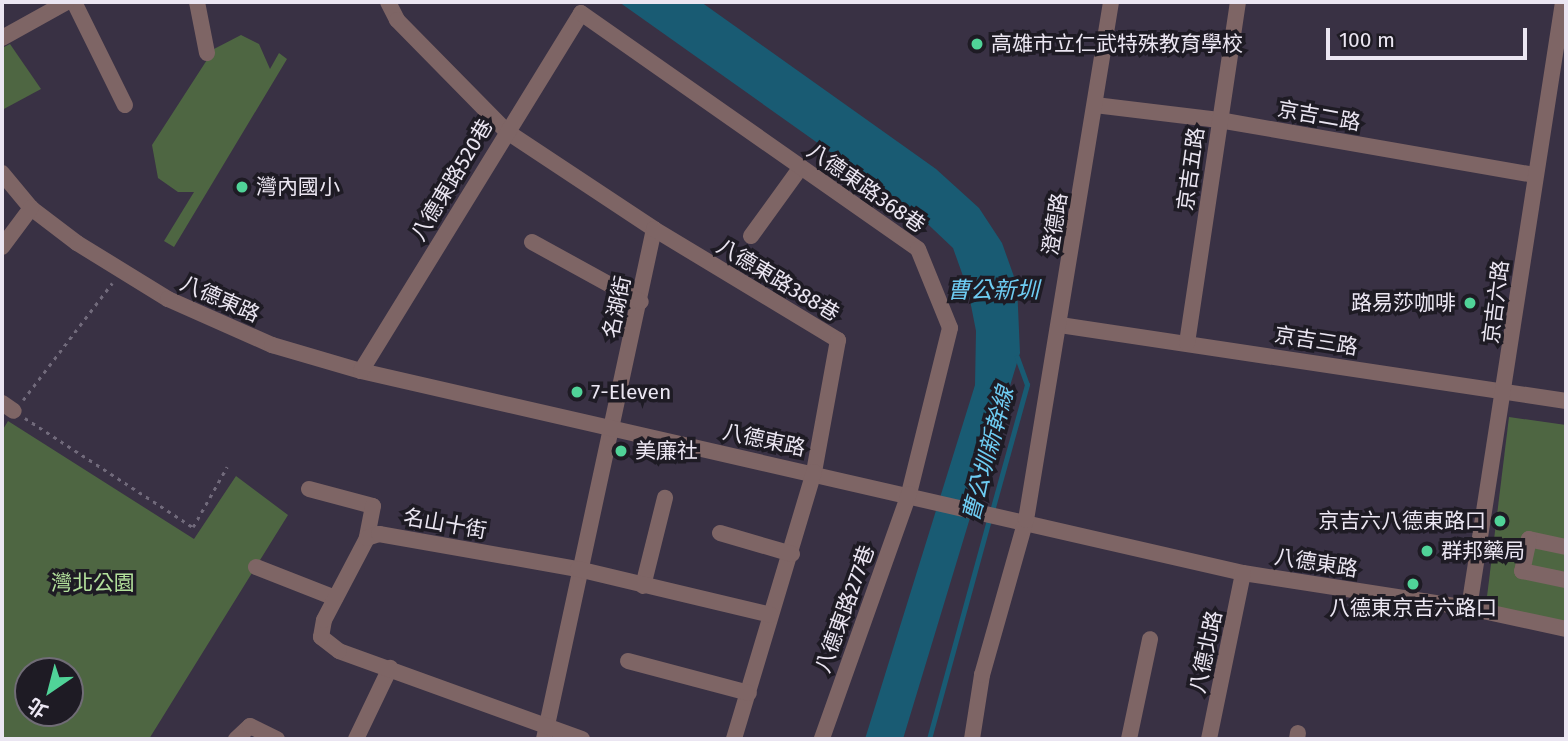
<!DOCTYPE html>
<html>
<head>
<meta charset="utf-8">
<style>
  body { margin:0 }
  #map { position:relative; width:1568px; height:741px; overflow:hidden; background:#393144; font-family:"Fira Sans","Noto Sans TC",sans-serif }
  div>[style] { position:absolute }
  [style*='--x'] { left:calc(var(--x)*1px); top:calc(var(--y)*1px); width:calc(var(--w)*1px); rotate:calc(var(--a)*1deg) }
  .green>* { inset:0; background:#4e6642 }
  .water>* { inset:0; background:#195b73 }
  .stream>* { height:4.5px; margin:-2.25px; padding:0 2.25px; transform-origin:2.25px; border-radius:2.25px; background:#195b73 }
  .path>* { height:2.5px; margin-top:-1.25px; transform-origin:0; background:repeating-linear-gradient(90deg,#716a7b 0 3.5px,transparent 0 8.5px) }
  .minor>* { height:16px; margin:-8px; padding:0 8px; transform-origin:8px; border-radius:8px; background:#7e6565 }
  .dots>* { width:19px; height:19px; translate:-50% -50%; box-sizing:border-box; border:4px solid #1e1b24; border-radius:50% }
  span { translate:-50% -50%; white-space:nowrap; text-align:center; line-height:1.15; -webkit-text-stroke:7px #1e1b24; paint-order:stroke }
  .poi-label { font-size:21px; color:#ebe6f2 }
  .left { translate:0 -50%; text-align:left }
  .right { translate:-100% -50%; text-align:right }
  .street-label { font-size:21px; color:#ebe6f2 }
  .park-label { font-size:21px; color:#b3e19c }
  .water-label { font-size:23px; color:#6eccf2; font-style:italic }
  .frame { position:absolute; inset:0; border:4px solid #ebe6f2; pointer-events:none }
  .north { position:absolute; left:14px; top:657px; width:70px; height:70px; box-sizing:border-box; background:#1e1b24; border:2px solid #706c76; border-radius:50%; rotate:215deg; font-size:19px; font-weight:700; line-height:28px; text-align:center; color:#ebe6f2 }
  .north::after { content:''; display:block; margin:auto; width:24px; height:32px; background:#50d398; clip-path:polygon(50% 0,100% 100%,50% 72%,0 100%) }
  .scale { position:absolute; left:1326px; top:28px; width:201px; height:32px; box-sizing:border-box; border:4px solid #ebe6f2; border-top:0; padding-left:9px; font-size:21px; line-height:24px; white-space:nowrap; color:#ebe6f2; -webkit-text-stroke:5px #1e1b24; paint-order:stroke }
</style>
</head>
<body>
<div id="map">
  <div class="green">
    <i style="clip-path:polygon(241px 35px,259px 44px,270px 69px,279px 53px,287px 59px,174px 247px,164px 241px,194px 192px,178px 192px,158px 178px,152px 145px,214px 49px)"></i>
    <i style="clip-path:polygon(10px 44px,41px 89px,2px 110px,2px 48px)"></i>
    <i style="clip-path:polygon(1509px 417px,1566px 425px,1566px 623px,1486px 605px)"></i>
    <i style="clip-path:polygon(evenodd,8px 421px,194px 539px,236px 476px,288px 515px,149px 739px,2px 739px,2px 431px,8px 421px,28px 671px,70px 671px,70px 713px,28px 713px,28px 671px)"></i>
  </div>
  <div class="water">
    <i style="clip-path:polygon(619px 2px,701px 2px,936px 169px,979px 208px,1002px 243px,1017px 285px,1020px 353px,903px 739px,865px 739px,975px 385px,976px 331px,968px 290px,953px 248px,915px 212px)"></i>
  </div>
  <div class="stream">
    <i style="--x:992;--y:511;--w:131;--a:-74.5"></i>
    <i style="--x:1027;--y:385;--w:29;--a:-110"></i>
    <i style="--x:929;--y:739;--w:227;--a:-74.7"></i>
  </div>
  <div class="path">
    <i style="--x:23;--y:400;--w:147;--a:-52.7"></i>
    <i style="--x:25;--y:418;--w:200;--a:33"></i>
    <i style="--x:193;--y:527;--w:69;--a:-60.5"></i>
  </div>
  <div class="minor">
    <i style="--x:74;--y:2;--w:115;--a:63.7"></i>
    <i style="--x:197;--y:2;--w:52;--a:78.9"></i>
    <i style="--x:388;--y:2;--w:20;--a:63"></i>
    <i style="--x:397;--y:20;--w:156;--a:45.5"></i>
    <i style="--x:506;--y:131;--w:178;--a:33.5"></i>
    <i style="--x:654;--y:229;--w:522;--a:102.17"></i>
    <i style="--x:2;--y:38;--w:74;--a:-29"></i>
    <i style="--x:1095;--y:105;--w:125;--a:6.9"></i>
    <i style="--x:1219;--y:120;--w:321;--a:9.9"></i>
    <i style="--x:2;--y:173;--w:45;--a:50.4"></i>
    <i style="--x:31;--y:208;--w:58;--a:37.3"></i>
    <i style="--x:77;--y:243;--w:107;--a:31.6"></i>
    <i style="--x:168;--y:299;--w:114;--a:23.9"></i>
    <i style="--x:272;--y:345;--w:93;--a:16.3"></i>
    <i style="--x:361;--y:371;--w:905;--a:12.9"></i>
    <i style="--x:1243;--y:573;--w:229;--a:8.8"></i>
    <i style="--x:1469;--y:608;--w:99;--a:12.2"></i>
    <i style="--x:654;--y:229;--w:215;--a:31.1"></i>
    <i style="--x:838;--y:340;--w:134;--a:100.3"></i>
    <i style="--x:814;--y:472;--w:279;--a:106.7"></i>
    <i style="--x:751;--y:236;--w:85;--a:-54.1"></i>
    <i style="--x:532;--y:242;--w:124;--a:28.8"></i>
    <i style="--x:2;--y:247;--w:49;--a:-53.4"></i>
    <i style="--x:1060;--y:325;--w:512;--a:8.54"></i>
    <i style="--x:1187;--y:343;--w:345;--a:-81.5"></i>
    <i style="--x:361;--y:371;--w:420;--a:-58.4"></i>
    <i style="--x:581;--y:13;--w:411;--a:35"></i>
    <i style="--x:918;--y:249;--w:85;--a:67.9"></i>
    <i style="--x:950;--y:328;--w:171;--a:103.9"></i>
    <i style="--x:909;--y:494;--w:260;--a:109.6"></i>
    <i style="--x:2;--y:403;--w:14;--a:34"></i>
    <i style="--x:309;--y:489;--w:66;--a:14.9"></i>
    <i style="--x:373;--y:506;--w:33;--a:101"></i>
    <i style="--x:720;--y:533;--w:75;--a:16.3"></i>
    <i style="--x:1566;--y:547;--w:38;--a:-168"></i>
    <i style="--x:1529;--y:539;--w:33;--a:102"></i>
    <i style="--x:1522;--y:571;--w:45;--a:11.6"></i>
    <i style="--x:256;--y:567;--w:85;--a:21.4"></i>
    <i style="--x:643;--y:586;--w:91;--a:-76"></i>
    <i style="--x:1469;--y:608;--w:613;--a:-81.18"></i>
    <i style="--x:628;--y:661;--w:125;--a:14.8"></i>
    <i style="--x:236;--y:739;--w:19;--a:-43"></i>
    <i style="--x:250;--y:726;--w:30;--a:26"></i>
    <i style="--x:356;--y:739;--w:79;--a:-64.4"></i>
    <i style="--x:582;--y:739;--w:258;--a:-160.1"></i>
    <i style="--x:339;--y:651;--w:23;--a:-142"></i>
    <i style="--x:321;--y:637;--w:17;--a:-80"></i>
    <i style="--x:324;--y:620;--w:93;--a:-62.3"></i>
    <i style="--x:367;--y:538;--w:13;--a:-18"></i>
    <i style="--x:379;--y:534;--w:202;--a:10"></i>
    <i style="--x:578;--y:569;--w:198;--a:13.4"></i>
    <i style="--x:972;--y:739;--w:65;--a:-81.1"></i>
    <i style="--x:982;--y:675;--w:161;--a:-74.2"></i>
    <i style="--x:1026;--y:520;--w:525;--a:-80.68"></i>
    <i style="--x:1129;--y:739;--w:102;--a:-78.1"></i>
    <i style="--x:1209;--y:739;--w:169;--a:-78.4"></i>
    <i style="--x:1297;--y:739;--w:6;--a:-81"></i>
  </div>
  <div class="dots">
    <i style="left:977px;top:44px;background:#50d398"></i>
    <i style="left:242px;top:187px;background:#50d398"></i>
    <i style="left:1470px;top:303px;background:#50d398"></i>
    <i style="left:577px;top:392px;background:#50d398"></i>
    <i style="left:621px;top:451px;background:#50d398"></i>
    <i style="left:1500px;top:521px;background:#50d398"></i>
    <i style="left:1427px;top:551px;background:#50d398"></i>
    <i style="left:1413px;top:584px;background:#50d398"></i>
  </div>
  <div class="poi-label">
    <span class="left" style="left:991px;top:44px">高雄市立仁武特殊教育學校</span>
    <span class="left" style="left:256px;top:187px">灣內國小</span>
    <span class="right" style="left:1456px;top:303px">路易莎咖啡</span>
    <span class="left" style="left:591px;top:392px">7-Eleven</span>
    <span class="left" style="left:635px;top:451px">美廉社</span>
    <span class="right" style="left:1486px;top:521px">京吉六八德東路口</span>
    <span class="left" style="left:1441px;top:551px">群邦藥局</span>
    <span style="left:1413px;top:608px">八德東京吉六路口</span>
  </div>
  <div class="street-label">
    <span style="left:1319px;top:116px;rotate:10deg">京吉二路</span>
    <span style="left:1191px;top:169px;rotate:-82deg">京吉五路</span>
    <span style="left:452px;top:180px;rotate:-59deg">八德東路520巷</span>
    <span style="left:866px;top:188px;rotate:35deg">八德東路368巷</span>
    <span style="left:1055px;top:224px;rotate:-81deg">澄德路</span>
    <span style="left:778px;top:280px;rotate:31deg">八德東路388巷</span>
    <span style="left:220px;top:299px;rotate:24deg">八德東路</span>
    <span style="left:1496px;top:302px;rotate:-83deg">京吉六路</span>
    <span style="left:617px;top:307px;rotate:-78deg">名湖街</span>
    <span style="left:1316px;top:341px;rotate:9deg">京吉三路</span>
    <span style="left:764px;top:440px;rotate:12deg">八德東路</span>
    <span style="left:445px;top:524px;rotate:10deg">名山十街</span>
    <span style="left:1316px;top:563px;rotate:9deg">八德東路</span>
    <span style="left:845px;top:609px;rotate:-70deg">八德東路277巷</span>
    <span style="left:1206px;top:652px;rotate:-78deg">八德北路</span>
  </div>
  <div class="park-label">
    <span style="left:93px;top:583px">灣北公園</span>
  </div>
  <div class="water-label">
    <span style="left:993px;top:290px">曹公新圳</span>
    <span style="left:988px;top:454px;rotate:-75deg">曹公圳新幹線</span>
  </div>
  <div class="frame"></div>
  <div class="north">北</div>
  <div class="scale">100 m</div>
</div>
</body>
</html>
